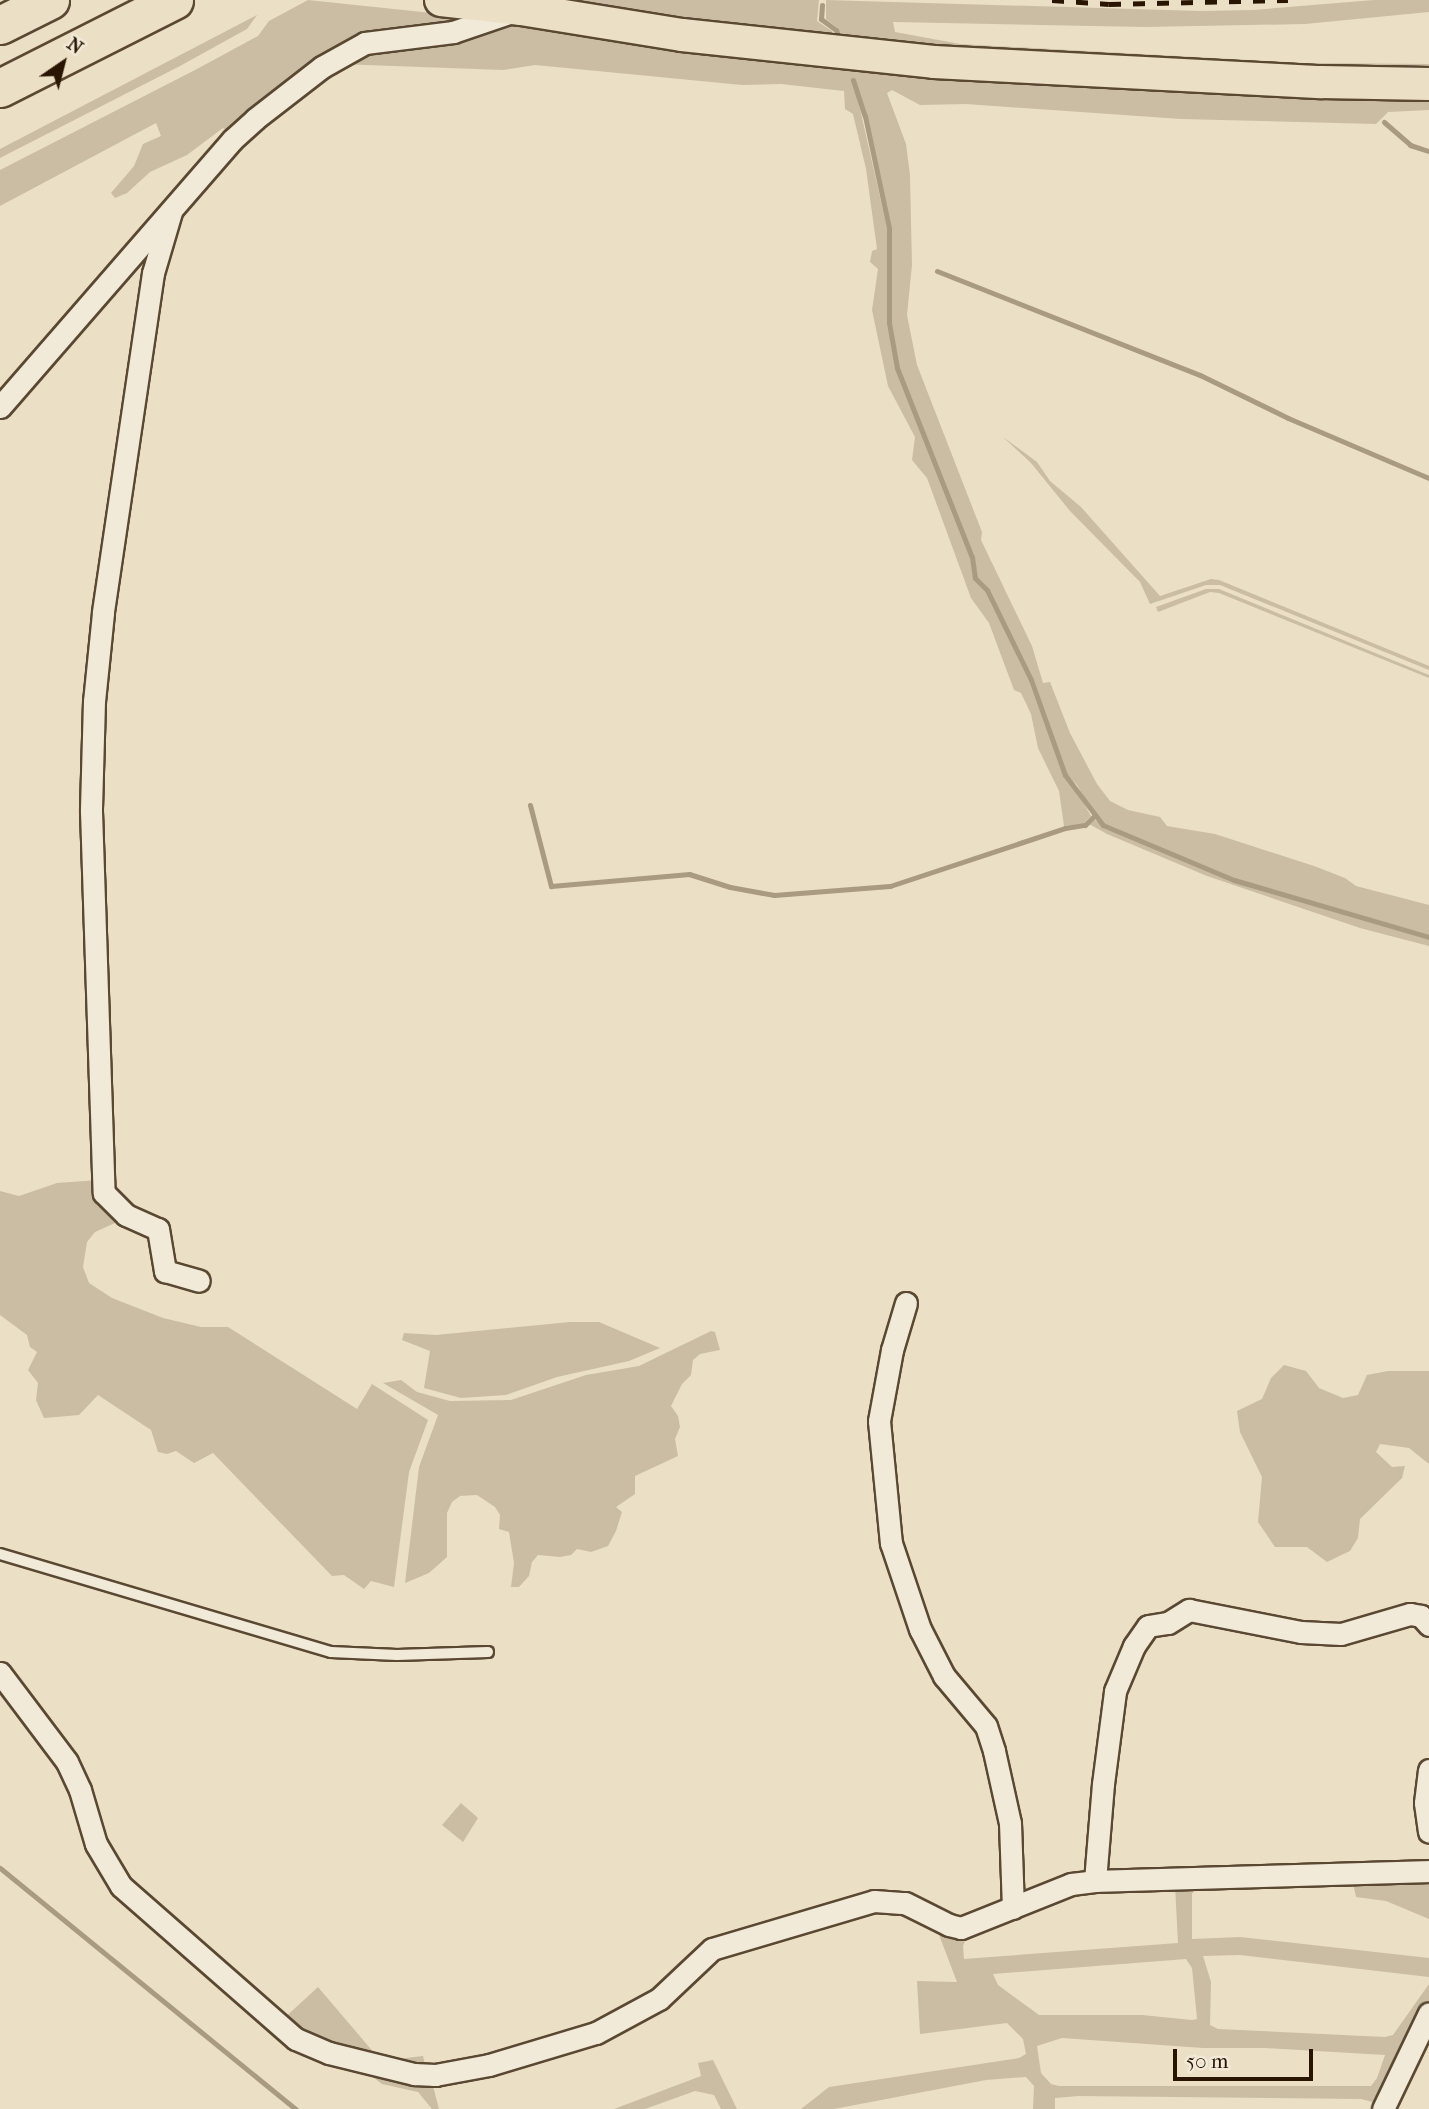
<!DOCTYPE html>
<html>
<head>
<meta charset="utf-8">
<style>
  body { margin:0 }
  #map { position:relative; width:1429px; height:2109px; overflow:hidden; background:#ebdfc5; font-family:"IM FELL French Canon",serif }
  div>[style] { position:absolute }
  [style*='--x'] { left:calc(var(--x)*1px); top:calc(var(--y)*1px); width:calc(var(--w)*1px); rotate:calc(var(--a)*1deg) }
  .green>* { inset:0; background:#cabda4 }
  .stream>* { height:5px; margin:-2.5px; padding:0 2.5px; transform-origin:2.5px; border-radius:2.5px; background:#a99a82 }
  .roads { filter:drop-shadow(2px 0 #5a4832) drop-shadow(-2px 0 #5a4832) drop-shadow(0 2px #5a4832) drop-shadow(0 -2px #5a4832) }
  .lane>* { height:10px; margin:-5px; padding:0 5px; transform-origin:5px; border-radius:5px; background:#f2ead9 }
  .street>* { height:21px; margin:-10.5px; padding:0 10.5px; transform-origin:10.5px; border-radius:10.5px; background:#f2ead9 }
  .primary>* { height:32px; margin:-16px; padding:0 16px; transform-origin:16px; border-radius:16px; background:#ebdfc5 }
  .highway>* { height:37px; margin:-18.5px; padding:0 18.5px; transform-origin:18.5px; border-radius:18.5px; background:#ebdfc5 }
  .rail>* { height:5px; margin-top:-2.5px; transform-origin:0; background:repeating-linear-gradient(90deg,#291501 0 12px,transparent 0 24px) }
  span { translate:-50% -50%; white-space:nowrap; text-align:center; line-height:1.15; -webkit-text-stroke:6px #f2ead9; paint-order:stroke }
  .north { position:absolute; left:28px; top:28px; width:70px; height:70px; -webkit-text-stroke:5px #f2ead9; paint-order:stroke; rotate:35deg; font-size:19px; font-weight:700; line-height:28px; text-align:center; color:#291501 }
  .north::after { content:''; display:block; margin:auto; width:24px; height:32px; background:#291501; clip-path:polygon(50% 0,100% 100%,50% 72%,0 100%) }
  .scale { position:absolute; left:1173px; top:2049px; width:140px; height:32px; box-sizing:border-box; border:4px solid #291501; border-top:0; padding-left:9px; font-size:21px; line-height:24px; white-space:nowrap; color:#291501; -webkit-text-stroke:5px #f2ead9; paint-order:stroke }
</style>
</head>
<body>
<div id="map">
  <div class="green">
    <i style="clip-path:polygon(308px 0,470px 17px,451px 25px,400px 31px,229px 133px,223px 128px,187px 155px,150px 172px,127px 193px,115px 198px,111px 193px,134px 166px,143px 144px,161px 136px,156px 123px,0 206px,0 170px,197px 69px,258px 36px,269px 21px)"></i>
    <i style="clip-path:polygon(524px 0,819px 0,817px 21px,832px 31px,836px 45px)"></i>
    <i style="clip-path:polygon(826px 0,1201px 11px,1253px 10px,1374px 0,1429px 0,1429px 12px,1305px 24px,1145px 27px,893px 22px,895px 32px,960px 44px,1305px 63px,1429px 64px,1429px 78px,845px 44px,839px 29px,826px 19px)"></i>
    <i style="clip-path:polygon(257px 15px,247px 29px,180px 66px,0 158px,0 149px)"></i>
    <i style="clip-path:polygon(514px 23px,866px 72px,1429px 98px,1429px 110px,1388px 112px,1376px 124px,1181px 119px,966px 104px,920px 105px,892px 90px,887px 93px,906px 144px,910px 175px,912px 265px,907px 315px,917px 365px,982px 532px,981px 540px,1032px 646px,1043px 683px,1050px 682px,1070px 733px,1097px 784px,1110px 801px,1128px 810px,1160px 817px,1167px 826px,1215px 834px,1314px 866px,1345px 878px,1356px 886px,1429px 905px,1429px 935px,1235px 879px,1104px 823px,1095px 815px,1077px 785px,1066px 774px,1032px 679px,989px 589px,977px 577px,974px 556px,899px 367px,890px 323px,891px 228px,866px 116px,853px 78px,887px 228px,887px 323px,896px 368px,971px 558px,974px 579px,986px 591px,1029px 681px,1064px 776px,1074px 787px,1091px 816px,1083px 824px,1064px 826px,1059px 791px,1038px 748px,1031px 714px,1021px 693px,1014px 690px,989px 623px,971px 598px,927px 478px,912px 460px,915px 437px,888px 386px,872px 310px,878px 269px,870px 262px,872px 251px,877px 249px,866px 169px,853px 114px,845px 109px,844px 91px,781px 84px,742px 85px,535px 65px,503px 70px,339px 64px,364px 50px,464px 36px)"></i>
    <i style="clip-path:polygon(1003px 437px,1037px 462px,1050px 481px,1081px 507px,1160px 596px,1211px 579px,1219px 580px,1429px 666px,1429px 670px,1220px 585px,1206px 585px,1150px 604px,1140px 582px,1070px 511px,1031px 463px)"></i>
    <i style="clip-path:polygon(1206px 589px,1219px 589px,1429px 675px,1429px 678px,1219px 593px,1210px 592px,1158px 612px,1156px 607px)"></i>
    <i style="clip-path:polygon(1094px 819px,1103px 826px,1234px 882px,1429px 939px,1429px 946px,1360px 928px,1207px 876px,1107px 834px,1089px 824px)"></i>
    <i style="clip-path:polygon(99px 1180px,124px 1219px,95px 1232px,87px 1242px,83px 1267px,89px 1283px,112px 1298px,163px 1318px,201px 1327px,228px 1327px,357px 1409px,372px 1384px,428px 1420px,409px 1472px,394px 1587px,371px 1581px,364px 1589px,344px 1575px,332px 1576px,213px 1453px,194px 1463px,176px 1451px,167px 1454px,158px 1452px,151px 1430px,98px 1395px,79px 1415px,44px 1418px,36px 1400px,38px 1383px,28px 1370px,37px 1352px,30px 1347px,27px 1335px,0 1315px,0 1191px,19px 1196px,57px 1183px)"></i>
    <i style="clip-path:polygon(570px 1322px,599px 1322px,660px 1348px,629px 1361px,557px 1377px,506px 1395px,461px 1398px,424px 1388px,430px 1351px,402px 1340px,404px 1333px,436px 1335px)"></i>
    <i style="clip-path:polygon(711px 1331px,715px 1332px,720px 1350px,700px 1354px,693px 1360px,691px 1375px,682px 1384px,671px 1406px,678px 1416px,680px 1427px,675px 1439px,678px 1456px,635px 1476px,635px 1494px,616px 1507px,622px 1512px,616px 1531px,608px 1546px,591px 1552px,577px 1549px,571px 1555px,560px 1557px,538px 1555px,532px 1562px,529px 1576px,519px 1587px,511px 1587px,514px 1563px,509px 1532px,499px 1529px,500px 1515px,495px 1507px,477px 1495px,460px 1496px,452px 1502px,447px 1513px,447px 1557px,429px 1573px,405px 1583px,419px 1467px,438px 1415px,383px 1383px,401px 1380px,417px 1392px,450px 1401px,511px 1400px,586px 1375px,639px 1366px)"></i>
    <i style="clip-path:polygon(1284px 1365px,1306px 1371px,1319px 1388px,1343px 1398px,1358px 1395px,1367px 1375px,1388px 1371px,1429px 1371px,1429px 1464px,1409px 1448px,1380px 1444px,1376px 1452px,1392px 1467px,1405px 1466px,1402px 1478px,1360px 1519px,1358px 1538px,1350px 1551px,1327px 1562px,1307px 1547px,1275px 1547px,1258px 1522px,1262px 1477px,1240px 1432px,1237px 1411px,1262px 1399px,1271px 1378px)"></i>
    <i style="clip-path:polygon(461px 1803px,478px 1818px,463px 1842px,442px 1825px)"></i>
    <i style="clip-path:polygon(1352px 1879px,1429px 1879px,1429px 1919px,1386px 1901px,1356px 1897px)"></i>
    <i style="clip-path:polygon(evenodd,1197px 1884px,1192px 1894px,1192px 1939px,1240px 1937px,1429px 1958px,1429px 1977px,1240px 1955px,1203px 1956px,1211px 1982px,1210px 2025px,1218px 2029px,1385px 2037px,1393px 2035px,1429px 1984px,1429px 2003px,1380px 2104px,1361px 2099px,1079px 2096px,1055px 2098px,1055px 2109px,1033px 2109px,1034px 2086px,1026px 2077px,986px 2080px,834px 2109px,801px 2109px,829px 2087px,1019px 2058px,1026px 2054px,1023px 2039px,1007px 2023px,920px 2034px,917px 1981px,957px 1982px,936px 1927px,968px 1933px,963px 1946px,964px 1959px,1178px 1943px,1175px 1885px,1197px 1884px,1186px 1959px,1192px 1968px,1197px 2019px,1192px 2020px,1142px 2015px,1039px 2015px,998px 1985px,993px 1974px,1186px 1959px,1197px 1884px,1062px 2038px,1203px 2048px,1265px 2048px,1385px 2055px,1377px 2078px,1371px 2086px,1059px 2086px,1051px 2084px,1041px 2073px,1037px 2046px,1062px 2038px)"></i>
    <i style="clip-path:polygon(318px 1987px,381px 2061px,423px 2056px,427px 2073px,389px 2067px,280px 2022px)"></i>
    <i style="clip-path:polygon(713px 2060px,737px 2109px,721px 2109px,714px 2095px,695px 2091px,645px 2109px,614px 2109px,701px 2076px,698px 2063px)"></i>
    <i style="clip-path:polygon(358px 2066px,432px 2082px,439px 2109px,432px 2109px,418px 2092px,382px 2084px)"></i>
  </div>
  <div class="stream">
    <i style="--x:822;--y:5;--w:14;--a:94"></i>
    <i style="--x:821;--y:19;--w:19;--a:36"></i>
    <i style="--x:836;--y:30;--w:9;--a:69"></i>
    <i style="--x:853;--y:80;--w:38;--a:72"></i>
    <i style="--x:865;--y:116;--w:115;--a:77.9"></i>
    <i style="--x:889;--y:228;--w:95;--a:90"></i>
    <i style="--x:889;--y:323;--w:46;--a:79.9"></i>
    <i style="--x:897;--y:368;--w:203;--a:68.4"></i>
    <i style="--x:972;--y:557;--w:21;--a:82"></i>
    <i style="--x:975;--y:578;--w:17;--a:45"></i>
    <i style="--x:987;--y:590;--w:100;--a:63.9"></i>
    <i style="--x:1031;--y:680;--w:101;--a:70.3"></i>
    <i style="--x:1065;--y:775;--w:63;--a:52.8"></i>
    <i style="--x:1103;--y:825;--w:142;--a:22.8"></i>
    <i style="--x:1234;--y:880;--w:203;--a:16.3"></i>
    <i style="--x:1384;--y:122;--w:35;--a:41"></i>
    <i style="--x:1410;--y:145;--w:20;--a:18"></i>
    <i style="--x:937;--y:271;--w:283;--a:21.6"></i>
    <i style="--x:1200;--y:375;--w:98;--a:26"></i>
    <i style="--x:1288;--y:418;--w:153;--a:23.1"></i>
    <i style="--x:530;--y:805;--w:84;--a:75.5"></i>
    <i style="--x:551;--y:886;--w:139;--a:-5"></i>
    <i style="--x:689;--y:874;--w:43;--a:17.6"></i>
    <i style="--x:730;--y:887;--w:45;--a:10.3"></i>
    <i style="--x:774;--y:895;--w:116;--a:-4.4"></i>
    <i style="--x:890;--y:886;--w:184;--a:-18.3"></i>
    <i style="--x:1065;--y:828;--w:20;--a:-9"></i>
    <i style="--x:1085;--y:825;--w:13;--a:-45"></i>
    <i style="--x:0;--y:1868;--w:382;--a:39.2"></i>
  </div>
  <div class="roads">
    <div class="lane">
      <i style="--x:0;--y:1554;--w:345;--a:16.5"></i>
      <i style="--x:331;--y:1652;--w:66;--a:2.6"></i>
      <i style="--x:397;--y:1655;--w:91;--a:-1.9"></i>
    </div>
    <div class="street">
      <i style="--x:171;--y:212;--w:64;--a:106.4"></i>
      <i style="--x:153;--y:273;--w:344;--a:98.4"></i>
      <i style="--x:103;--y:613;--w:88;--a:95.8"></i>
      <i style="--x:94;--y:701;--w:110;--a:91.6"></i>
      <i style="--x:91;--y:811;--w:382;--a:88.1"></i>
      <i style="--x:104;--y:1193;--w:31;--a:45"></i>
      <i style="--x:126;--y:1215;--w:35;--a:24"></i>
      <i style="--x:158;--y:1229;--w:43;--a:80.5"></i>
      <i style="--x:165;--y:1271;--w:35;--a:16"></i>
      <i style="--x:0;--y:407;--w:354;--a:-49"></i>
      <i style="--x:232;--y:140;--w:31;--a:-42"></i>
      <i style="--x:255;--y:119;--w:85;--a:-37.8"></i>
      <i style="--x:322;--y:67;--w:49;--a:-29.2"></i>
      <i style="--x:365;--y:43;--w:89;--a:-7.1"></i>
      <i style="--x:453;--y:32;--w:62;--a:-18.7"></i>
      <i style="--x:906;--y:1303;--w:49;--a:106.6"></i>
      <i style="--x:892;--y:1350;--w:72;--a:100.4"></i>
      <i style="--x:879;--y:1421;--w:123;--a:84.4"></i>
      <i style="--x:891;--y:1543;--w:91;--a:71.4"></i>
      <i style="--x:920;--y:1629;--w:53;--a:62.9"></i>
      <i style="--x:944;--y:1676;--w:65;--a:50"></i>
      <i style="--x:986;--y:1726;--w:26;--a:72"></i>
      <i style="--x:994;--y:1751;--w:74;--a:77.5"></i>
      <i style="--x:1010;--y:1823;--w:85;--a:88"></i>
      <i style="--x:0;--y:1673;--w:111;--a:53"></i>
      <i style="--x:67;--y:1762;--w:31;--a:65"></i>
      <i style="--x:80;--y:1790;--w:56;--a:73.5"></i>
      <i style="--x:96;--y:1844;--w:49;--a:59.2"></i>
      <i style="--x:121;--y:1886;--w:232;--a:41.2"></i>
      <i style="--x:296;--y:2039;--w:36;--a:23"></i>
      <i style="--x:329;--y:2053;--w:88;--a:13.9"></i>
      <i style="--x:414;--y:2074;--w:21;--a:3"></i>
      <i style="--x:435;--y:2075;--w:55;--a:-10.5"></i>
      <i style="--x:489;--y:2065;--w:112;--a:-16.7"></i>
      <i style="--x:596;--y:2033;--w:72;--a:-28.4"></i>
      <i style="--x:659;--y:1999;--w:73;--a:-43.3"></i>
      <i style="--x:712;--y:1949;--w:169;--a:-16.5"></i>
      <i style="--x:874;--y:1901;--w:31;--a:4"></i>
      <i style="--x:905;--y:1903;--w:49;--a:26.6"></i>
      <i style="--x:949;--y:1925;--w:12;--a:14"></i>
      <i style="--x:961;--y:1928;--w:118;--a:-21.8"></i>
      <i style="--x:1071;--y:1884;--w:24;--a:-7"></i>
      <i style="--x:1095;--y:1881;--w:334;--a:-1.7"></i>
      <i style="--x:1429;--y:1770;--w:33;--a:97"></i>
      <i style="--x:1425;--y:1803;--w:29;--a:82"></i>
      <i style="--x:1095;--y:1881;--w:97;--a:-85.3"></i>
      <i style="--x:1103;--y:1784;--w:94;--a:-82.6"></i>
      <i style="--x:1115;--y:1691;--w:49;--a:-67.1"></i>
      <i style="--x:1134;--y:1646;--w:24;--a:-55"></i>
      <i style="--x:1148;--y:1626;--w:20;--a:-9"></i>
      <i style="--x:1168;--y:1623;--w:25;--a:-32"></i>
      <i style="--x:1189;--y:1610;--w:114;--a:11.1"></i>
      <i style="--x:1301;--y:1632;--w:40;--a:2.9"></i>
      <i style="--x:1341;--y:1634;--w:72;--a:-16.2"></i>
      <i style="--x:1410;--y:1614;--w:11;--a:10"></i>
      <i style="--x:1421;--y:1616;--w:12;--a:48"></i>
      <i style="--x:1383;--y:2109;--w:106;--a:-64.4"></i>
    </div>
    <div class="primary">
      <i style="--x:441;--y:0;--w:81;--a:6.4"></i>
      <i style="--x:521;--y:9;--w:163;--a:9.2"></i>
      <i style="--x:682;--y:35;--w:253;--a:6.1"></i>
      <i style="--x:934;--y:62;--w:388;--a:3"></i>
      <i style="--x:1321;--y:82;--w:108;--a:1.1"></i>
    </div>
    <div class="highway">
      <i style="--x:0;--y:25;--w:56;--a:-26.6"></i>
      <i style="--x:0;--y:88;--w:195;--a:-26.8"></i>
    </div>
  </div>
  <div class="rail">
    <i style="--x:1052;--y:0;--w:57;--a:4"></i>
    <i style="--x:1109;--y:4;--w:179;--a:-1.3"></i>
  </div>
  <div class="north">N</div>
  <div class="scale">50 m</div>
</div>
</body>
</html>
